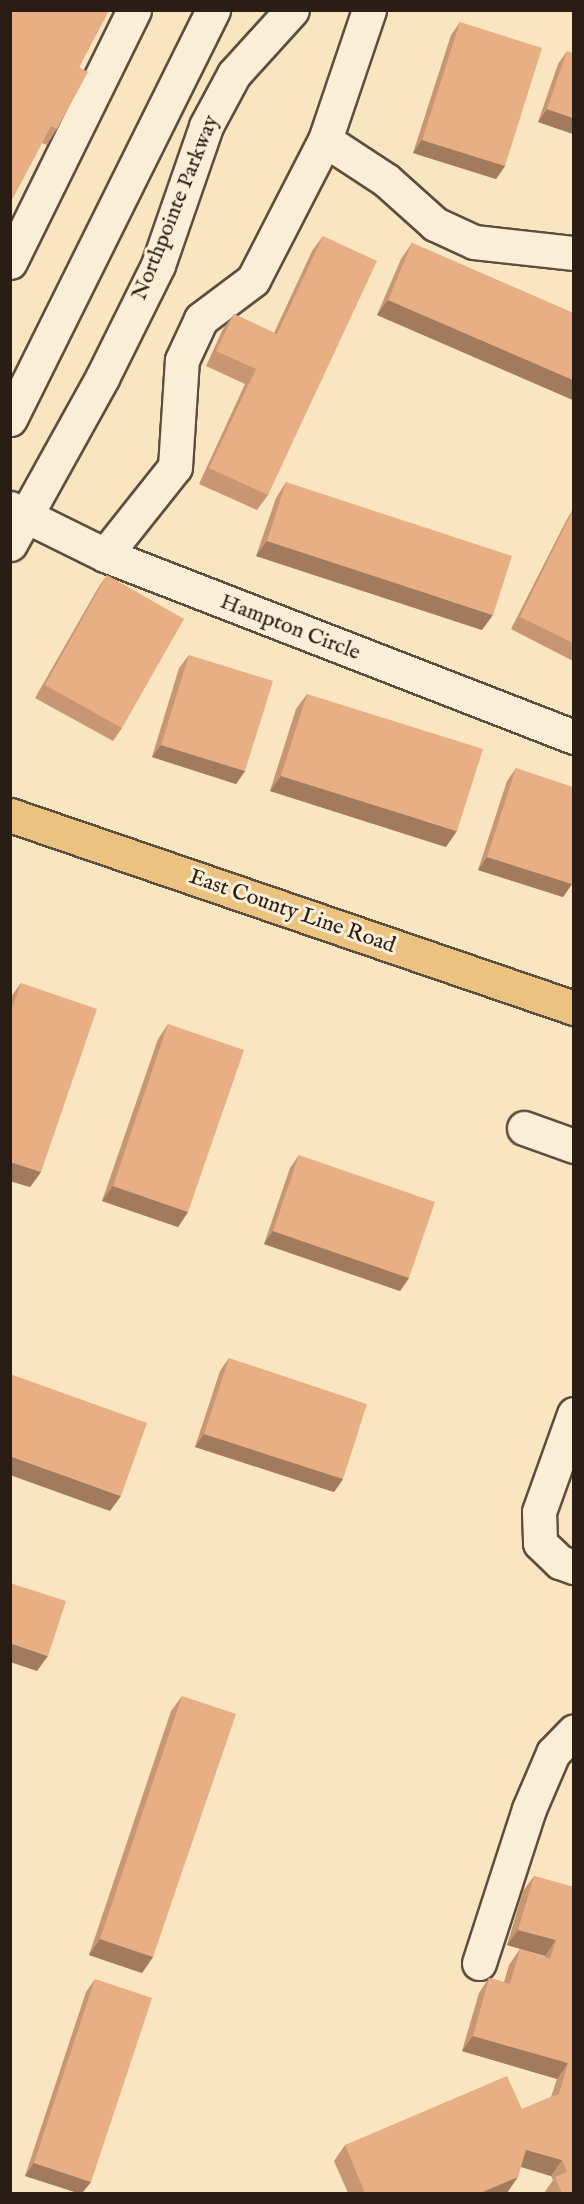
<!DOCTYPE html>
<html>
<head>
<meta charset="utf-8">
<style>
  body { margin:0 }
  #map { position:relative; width:584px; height:2204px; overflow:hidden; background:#f9e5c0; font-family:"IM FELL English",serif }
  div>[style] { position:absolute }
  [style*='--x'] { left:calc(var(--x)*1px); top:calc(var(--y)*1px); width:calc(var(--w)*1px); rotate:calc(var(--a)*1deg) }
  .roads { filter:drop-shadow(2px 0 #5d4f40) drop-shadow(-2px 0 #5d4f40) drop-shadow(0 2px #5d4f40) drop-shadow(0 -2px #5d4f40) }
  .minor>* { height:33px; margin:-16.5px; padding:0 16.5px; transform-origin:16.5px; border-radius:16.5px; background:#fbeed6 }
  .major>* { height:33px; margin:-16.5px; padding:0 16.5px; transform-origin:16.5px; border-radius:16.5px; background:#ecc280 }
  .wall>* { inset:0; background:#c89672 }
  .shaded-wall>* { inset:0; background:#a27a5d }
  .building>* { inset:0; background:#e8af85 }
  span { translate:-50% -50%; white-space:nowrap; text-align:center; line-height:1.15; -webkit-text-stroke:6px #fbeed6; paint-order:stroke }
  .street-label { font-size:22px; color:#291d15 }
  .frame { position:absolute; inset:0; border:12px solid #291d15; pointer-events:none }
</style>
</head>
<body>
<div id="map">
  <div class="roads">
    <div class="minor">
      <i style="--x:325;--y:140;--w:73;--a:33.3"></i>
      <i style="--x:386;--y:180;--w:66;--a:41.9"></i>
      <i style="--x:435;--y:224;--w:43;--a:24.8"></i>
      <i style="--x:474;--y:242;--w:101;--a:6.3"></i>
      <i style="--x:10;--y:262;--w:281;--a:-63.8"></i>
      <i style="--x:10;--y:419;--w:457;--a:-63.6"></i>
      <i style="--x:10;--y:508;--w:106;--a:26.3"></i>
      <i style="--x:105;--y:555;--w:503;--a:21.21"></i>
      <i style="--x:10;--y:544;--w:190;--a:-61"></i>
      <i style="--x:102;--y:378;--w:126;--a:-63.6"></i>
      <i style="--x:158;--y:265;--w:147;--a:-70.9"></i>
      <i style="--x:206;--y:126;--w:59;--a:-61.7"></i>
      <i style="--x:234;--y:74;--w:86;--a:-47.8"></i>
      <i style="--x:105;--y:555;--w:112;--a:-51.5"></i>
      <i style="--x:175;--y:467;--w:107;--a:-86.3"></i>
      <i style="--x:182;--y:360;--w:45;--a:-65.1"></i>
      <i style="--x:201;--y:319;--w:65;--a:-36.9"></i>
      <i style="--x:253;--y:280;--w:157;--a:-62.8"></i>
      <i style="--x:325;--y:140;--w:137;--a:-71.3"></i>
      <i style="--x:524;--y:1128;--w:53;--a:19.8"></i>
      <i style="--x:574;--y:1414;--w:104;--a:109.7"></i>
      <i style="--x:539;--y:1512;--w:31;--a:88"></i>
      <i style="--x:540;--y:1543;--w:28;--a:44"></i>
      <i style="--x:560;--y:1562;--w:15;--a:20"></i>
      <i style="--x:479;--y:1963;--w:162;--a:-72"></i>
      <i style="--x:529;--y:1809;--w:61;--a:-66.8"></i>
      <i style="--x:553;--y:1753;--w:30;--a:-46"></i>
    </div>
    <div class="major">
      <i style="--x:10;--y:815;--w:596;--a:18.89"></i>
    </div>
  </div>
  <div class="wall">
    <i style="clip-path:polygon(109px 10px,79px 67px,57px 129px,47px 145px,42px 143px,10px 203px,10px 11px)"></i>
    <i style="clip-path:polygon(460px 22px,505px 166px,496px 179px,413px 153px,451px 35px)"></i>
    <i style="clip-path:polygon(567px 51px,573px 134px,538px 122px,558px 64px)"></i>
    <i style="clip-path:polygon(323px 236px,268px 495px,257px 510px,199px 484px,245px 384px,206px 366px,223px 329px,234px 314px,274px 333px,312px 251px)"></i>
    <i style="clip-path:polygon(412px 243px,573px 313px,573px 400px,377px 315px,401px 259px)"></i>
    <i style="clip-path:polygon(286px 482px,482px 630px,256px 556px,276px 498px)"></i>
    <i style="clip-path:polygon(573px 509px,573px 661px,511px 629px,567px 519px)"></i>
    <i style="clip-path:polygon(107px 575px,122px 728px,113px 741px,35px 698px,98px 588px)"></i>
    <i style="clip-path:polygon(189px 655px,245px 771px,236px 784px,152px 757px,179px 668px)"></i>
    <i style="clip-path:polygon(307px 694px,446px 847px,270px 791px,296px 709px)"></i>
    <i style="clip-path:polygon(516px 768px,572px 884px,563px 897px,478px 870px,507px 781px)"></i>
    <i style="clip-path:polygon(21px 983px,41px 1172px,30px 1187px,10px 1181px,10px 998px)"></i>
    <i style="clip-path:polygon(168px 1024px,188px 1212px,178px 1227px,102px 1201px,158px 1039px)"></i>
    <i style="clip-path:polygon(299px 1155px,409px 1278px,400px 1291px,264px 1244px,290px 1168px)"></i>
    <i style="clip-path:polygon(229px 1358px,343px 1479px,334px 1492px,195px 1447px,220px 1371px)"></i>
    <i style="clip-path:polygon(182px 1696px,153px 1957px,142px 1973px,89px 1955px,171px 1711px)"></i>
    <i style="clip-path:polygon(534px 1876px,573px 1887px,573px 2193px,544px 2193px,553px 2180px,551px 2176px,521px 2167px,507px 2193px,348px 2193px,334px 2161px,345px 2145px,522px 2109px,551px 2097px,557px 2079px,462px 2051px,479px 1993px,489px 1978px,504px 1982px,509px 1965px,520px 1949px,545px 1957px,545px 1956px,507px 1945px,523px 1891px)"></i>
    <i style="clip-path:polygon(95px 1979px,91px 2182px,82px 2193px,78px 2193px,25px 2176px,86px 1992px)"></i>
  </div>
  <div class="shaded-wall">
    <i style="clip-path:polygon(547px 109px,573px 118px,573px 134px,538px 122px)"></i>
    <i style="clip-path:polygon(422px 140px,505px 166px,496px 179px,413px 153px)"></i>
    <i style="clip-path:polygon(388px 300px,573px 380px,573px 400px,377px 315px)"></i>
    <i style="clip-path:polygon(267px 541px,493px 615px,482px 630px,256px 556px)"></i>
    <i style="clip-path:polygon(161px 745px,245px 771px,236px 784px,152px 757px)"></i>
    <i style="clip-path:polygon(281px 776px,457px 831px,446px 847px,270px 791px)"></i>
    <i style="clip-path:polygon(487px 857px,572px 884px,563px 897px,478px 870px)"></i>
    <i style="clip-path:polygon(10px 1162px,41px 1172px,30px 1187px,10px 1181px)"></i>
    <i style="clip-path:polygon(113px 1186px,188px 1212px,178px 1227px,102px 1201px)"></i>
    <i style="clip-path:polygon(273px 1231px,409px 1278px,400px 1291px,264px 1244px)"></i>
    <i style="clip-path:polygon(204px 1434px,343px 1479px,334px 1492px,195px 1447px)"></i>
    <i style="clip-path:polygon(10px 1456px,121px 1496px,110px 1511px,10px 1475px)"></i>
    <i style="clip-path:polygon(10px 1643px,48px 1656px,37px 1671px,10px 1662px)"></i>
    <i style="clip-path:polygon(518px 1930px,556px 1940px,545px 1956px,507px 1945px)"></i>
    <i style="clip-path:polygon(100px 1939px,153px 1957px,142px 1973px,89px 1955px)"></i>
    <i style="clip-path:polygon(473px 2036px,568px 2063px,557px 2079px,462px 2051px)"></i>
    <i style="clip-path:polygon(526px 2150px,562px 2160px,551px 2176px,515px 2165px)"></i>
    <i style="clip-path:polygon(34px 2163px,91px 2182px,82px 2193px,78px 2193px,25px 2176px)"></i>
    <i style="clip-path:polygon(518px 2177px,507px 2193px,480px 2193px)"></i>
  </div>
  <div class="building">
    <i style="clip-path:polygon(13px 10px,109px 10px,79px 67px,88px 72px,57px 129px,51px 126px,10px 203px,10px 16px)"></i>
    <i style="clip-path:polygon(460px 22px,542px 48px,505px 166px,422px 140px)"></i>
    <i style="clip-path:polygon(567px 51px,573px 53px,573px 118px,547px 109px)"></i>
    <i style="clip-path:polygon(323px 236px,377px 261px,268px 495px,209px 468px,256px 369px,216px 351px,234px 314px,277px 334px)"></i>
    <i style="clip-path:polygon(412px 243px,573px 313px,573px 380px,388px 300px)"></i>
    <i style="clip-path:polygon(286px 482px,512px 556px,493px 615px,267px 541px)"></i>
    <i style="clip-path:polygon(573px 510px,573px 643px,520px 617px)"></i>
    <i style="clip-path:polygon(107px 575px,184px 619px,122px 728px,45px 685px)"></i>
    <i style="clip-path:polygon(189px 655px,273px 681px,245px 771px,161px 745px)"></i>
    <i style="clip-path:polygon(307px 694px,483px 749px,457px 831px,281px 776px)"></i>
    <i style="clip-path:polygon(516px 768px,573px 787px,573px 880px,572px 884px,487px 857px)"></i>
    <i style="clip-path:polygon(21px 983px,97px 1009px,41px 1172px,10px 1162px,10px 1014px)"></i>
    <i style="clip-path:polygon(168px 1024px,244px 1050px,188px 1212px,113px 1186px)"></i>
    <i style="clip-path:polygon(299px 1155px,435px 1202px,409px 1278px,273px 1231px)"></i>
    <i style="clip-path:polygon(229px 1358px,367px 1404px,343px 1479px,204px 1434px)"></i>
    <i style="clip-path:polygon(10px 1374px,147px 1423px,121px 1496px,10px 1456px)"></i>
    <i style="clip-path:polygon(10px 1583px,66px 1601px,48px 1656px,10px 1643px)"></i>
    <i style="clip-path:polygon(182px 1696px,236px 1714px,153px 1957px,100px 1939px)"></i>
    <i style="clip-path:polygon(534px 1876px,573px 1887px,573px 2193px,562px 2193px,555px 2177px,567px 2172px,562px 2160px,526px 2150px,518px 2177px,480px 2193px,365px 2193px,345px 2145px,507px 2076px,522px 2109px,559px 2094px,568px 2063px,473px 2036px,489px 1978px,510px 1984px,520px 1949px,550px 1959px,556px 1940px,518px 1930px)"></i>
    <i style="clip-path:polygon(95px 1979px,152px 1998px,91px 2182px,34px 2163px)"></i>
  </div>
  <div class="street-label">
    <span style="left:176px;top:208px;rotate:-68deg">Northpointe Parkway</span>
    <span style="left:290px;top:628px;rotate:21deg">Hampton Circle</span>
    <span style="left:292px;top:912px;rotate:19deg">East County Line Road</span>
  </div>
  <div class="frame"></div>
</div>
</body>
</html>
